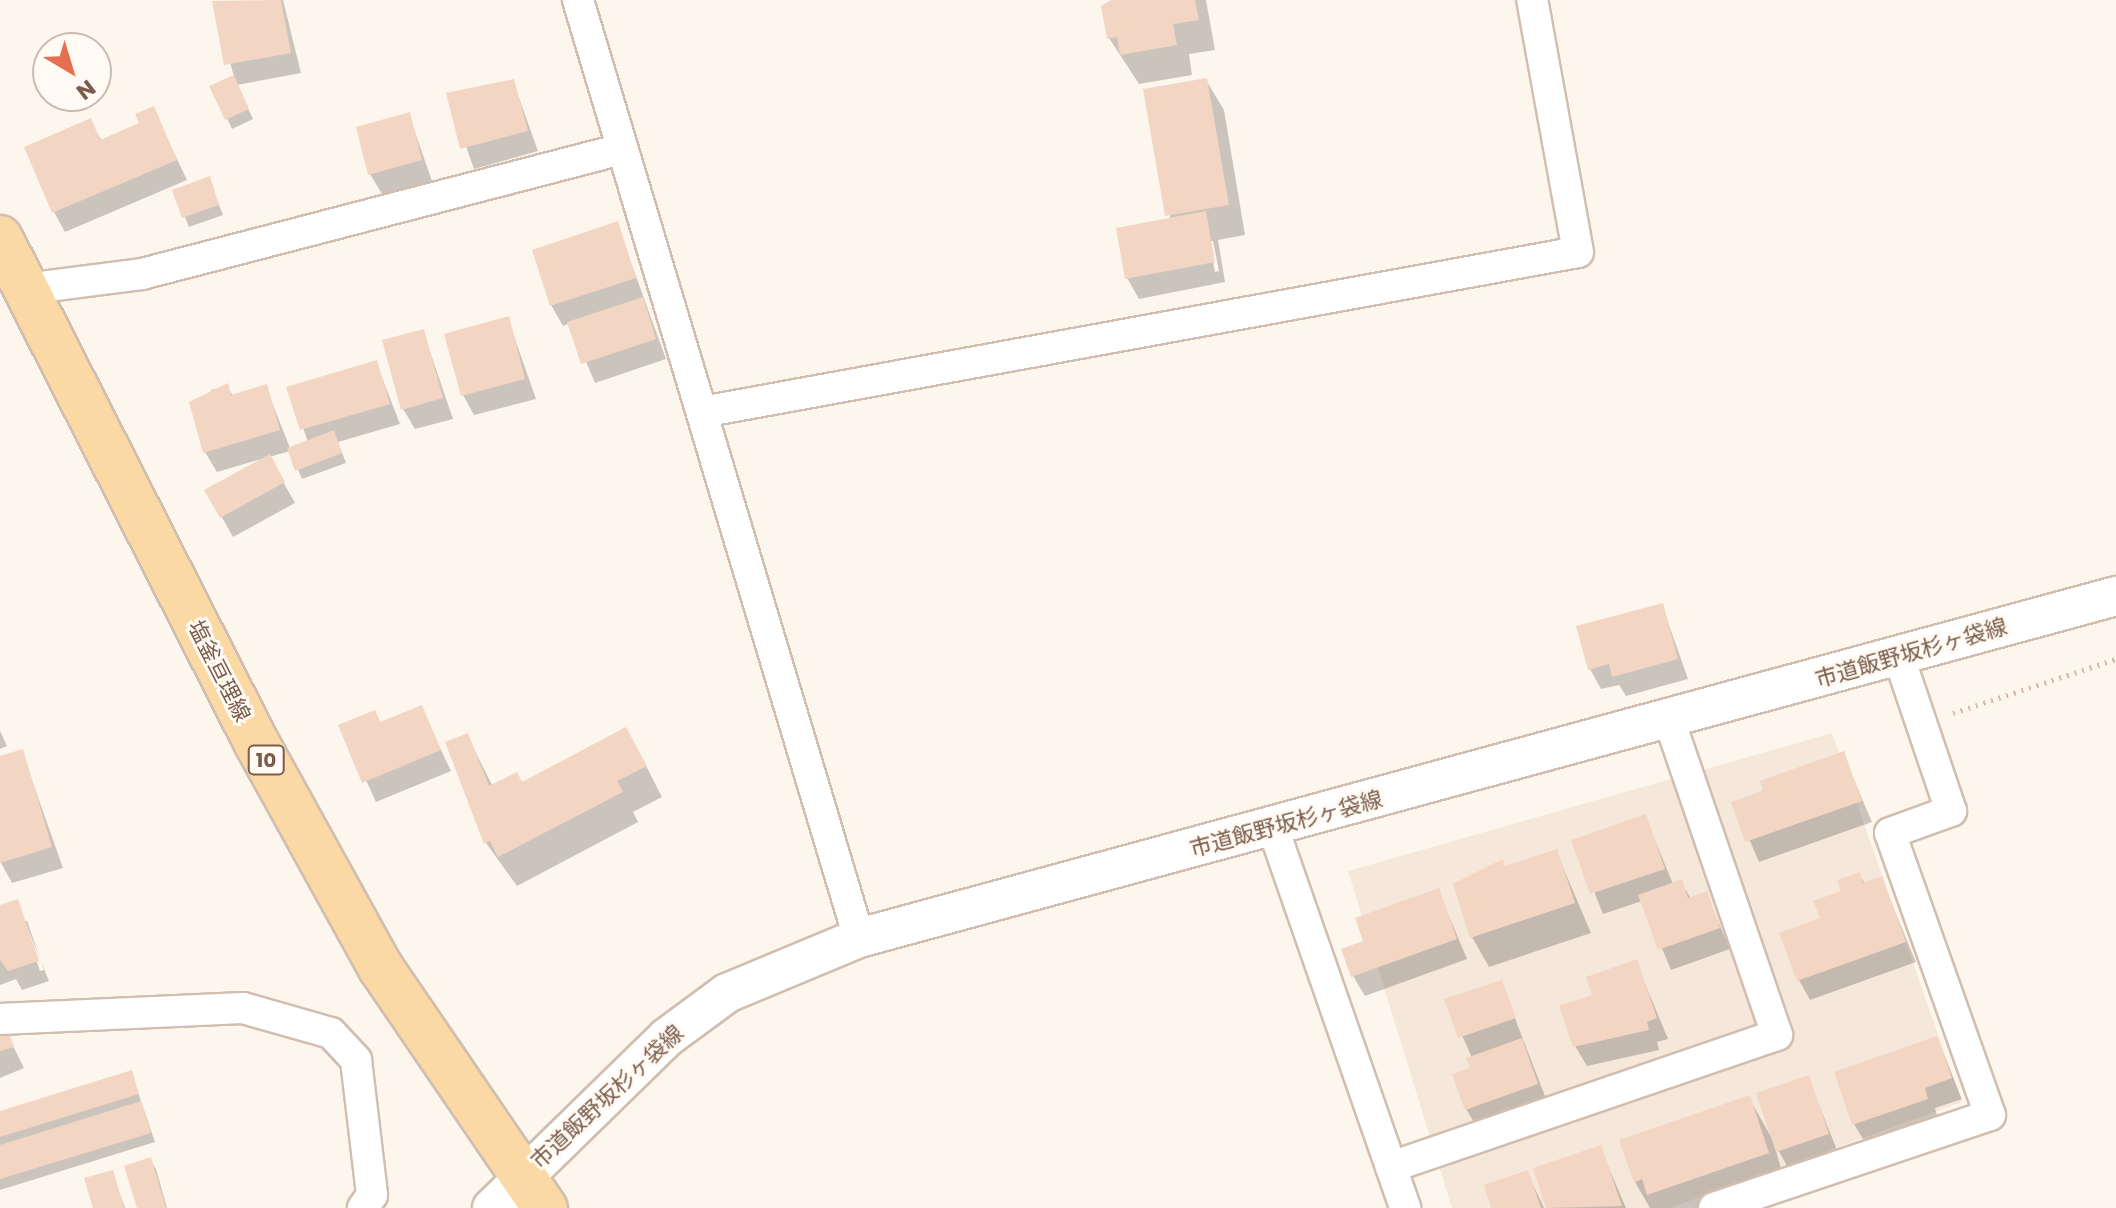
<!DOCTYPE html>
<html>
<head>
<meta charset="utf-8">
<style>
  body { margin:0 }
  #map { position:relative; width:2116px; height:1208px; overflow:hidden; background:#fdf6ec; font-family:Poppins,"Noto Sans JP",sans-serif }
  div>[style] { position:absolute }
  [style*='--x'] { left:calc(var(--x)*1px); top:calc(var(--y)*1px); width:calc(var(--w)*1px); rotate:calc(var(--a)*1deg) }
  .residential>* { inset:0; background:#f5e8da }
  .shadow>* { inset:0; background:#0003 }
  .building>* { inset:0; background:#f3d5c3 }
  .path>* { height:5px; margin-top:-2.5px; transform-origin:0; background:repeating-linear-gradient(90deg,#d9b8a5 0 2px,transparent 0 8px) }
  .roads { filter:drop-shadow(2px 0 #d1beb0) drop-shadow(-2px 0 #d1beb0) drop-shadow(0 2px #d1beb0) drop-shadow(0 -2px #d1beb0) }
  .minor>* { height:30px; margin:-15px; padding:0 15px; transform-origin:15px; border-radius:15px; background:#fff }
  .tertiary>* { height:38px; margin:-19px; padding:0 19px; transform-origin:19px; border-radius:19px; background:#fff }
  .primary>* { height:44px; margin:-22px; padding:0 22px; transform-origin:22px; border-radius:22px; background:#fbd9a5 }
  span { translate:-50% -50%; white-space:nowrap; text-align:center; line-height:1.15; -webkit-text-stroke:6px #fffaf3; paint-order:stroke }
  .shield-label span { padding:2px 6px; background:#fffaf3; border:2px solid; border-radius:6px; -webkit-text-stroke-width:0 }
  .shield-label { font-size:20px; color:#7a5c4d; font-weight:700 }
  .street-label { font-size:22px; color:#7a5c4d }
  .north { position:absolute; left:32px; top:32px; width:80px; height:80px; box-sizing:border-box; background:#fffaf3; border:2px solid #cabbb1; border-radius:50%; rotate:142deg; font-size:22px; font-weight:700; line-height:32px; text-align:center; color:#7a5c4d }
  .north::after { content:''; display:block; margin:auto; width:28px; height:36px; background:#e76f51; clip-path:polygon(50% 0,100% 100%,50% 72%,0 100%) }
</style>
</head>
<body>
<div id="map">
  <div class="residential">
    <i style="clip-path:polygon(1832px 733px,1962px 1102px,1670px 1208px,1452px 1208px,1348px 871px)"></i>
  </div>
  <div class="shadow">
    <i style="clip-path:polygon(283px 0,301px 73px,237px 85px,253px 119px,232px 129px,212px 87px,234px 77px,214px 3px)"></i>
    <i style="clip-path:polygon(1112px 0,1206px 0,1215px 50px,1189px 54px,1192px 75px,1139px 84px,1109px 38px)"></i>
    <i style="clip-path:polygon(evenodd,1206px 80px,1224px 110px,1245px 235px,1218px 240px,1225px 282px,1139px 299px,1127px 278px,1169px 220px,1206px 80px,1209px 241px,1213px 241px,1219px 271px,1215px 272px,1209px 241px)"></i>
    <i style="clip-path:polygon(513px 81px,538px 151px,474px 169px,448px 95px)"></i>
    <i style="clip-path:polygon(153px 109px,187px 180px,65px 232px,54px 212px,90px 121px,102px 141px,142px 124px)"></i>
    <i style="clip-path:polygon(409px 115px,432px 181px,382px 194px,370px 174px)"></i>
    <i style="clip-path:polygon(209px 179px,223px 215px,189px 227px,174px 191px)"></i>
    <i style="clip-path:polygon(617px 224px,666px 359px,595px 383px,570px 323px,563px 326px,551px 305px)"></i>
    <i style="clip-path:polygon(508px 319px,536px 399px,474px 415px,463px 395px)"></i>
    <i style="clip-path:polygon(423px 331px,453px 419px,415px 429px,403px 409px)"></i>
    <i style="clip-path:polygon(376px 362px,400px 424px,338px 442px,346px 463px,302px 479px,290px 451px,269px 457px,295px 503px,233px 537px,207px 491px,261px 459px,217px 472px,205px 452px,211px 390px,227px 386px,233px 396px,266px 387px,290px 448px,308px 442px,289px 388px)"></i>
    <i style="clip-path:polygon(1662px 605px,1688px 679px,1626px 696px,1619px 685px,1601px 689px,1590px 669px)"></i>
    <i style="clip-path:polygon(421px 708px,451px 771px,376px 802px,341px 726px,381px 724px)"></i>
    <i style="clip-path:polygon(0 731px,7px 746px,0 749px)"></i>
    <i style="clip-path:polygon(467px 735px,493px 787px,643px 760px,662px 797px,633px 812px,638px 822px,517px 886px,486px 843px)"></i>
    <i style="clip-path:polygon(22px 752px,63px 868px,12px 883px,0 861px,0 759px)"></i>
    <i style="clip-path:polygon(1843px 754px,1872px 822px,1759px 862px,1734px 804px)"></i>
    <i style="clip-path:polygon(1645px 816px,1673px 884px,1681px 882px,1691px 899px,1706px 894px,1730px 949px,1671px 970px,1642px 901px,1603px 914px,1574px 841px)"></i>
    <i style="clip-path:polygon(1556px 851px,1591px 933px,1489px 967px,1472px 937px,1506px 868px)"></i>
    <i style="clip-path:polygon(1859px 874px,1865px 884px,1881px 878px,1916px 962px,1810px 1000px,1799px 980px,1822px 919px)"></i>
    <i style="clip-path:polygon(1438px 890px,1467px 959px,1365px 996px,1353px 976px,1365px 942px)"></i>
    <i style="clip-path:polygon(evenodd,17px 902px,49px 981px,22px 990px,16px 979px,0 985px,0 908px,17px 902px,23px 921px,27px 921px,44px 970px,40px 971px,23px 921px)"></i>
    <i style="clip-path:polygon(1636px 962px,1668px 1039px,1657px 1042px,1659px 1050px,1587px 1066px,1575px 1046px,1595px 996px)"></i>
    <i style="clip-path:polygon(1501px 982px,1548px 1104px,1478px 1129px,1466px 1109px,1472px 1058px,1447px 1001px)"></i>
    <i style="clip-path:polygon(0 1036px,8px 1036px,24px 1068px,0 1078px)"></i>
    <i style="clip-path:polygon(1937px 1038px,1962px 1099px,1935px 1108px,1938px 1119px,1866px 1144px,1854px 1124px)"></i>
    <i style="clip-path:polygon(131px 1072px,155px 1142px,0 1190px,0 1113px)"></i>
    <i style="clip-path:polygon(1808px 1078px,1839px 1155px,1790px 1171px,1774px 1143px,1785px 1184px,1713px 1208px,1650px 1208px,1635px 1182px,1749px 1098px,1770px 1135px)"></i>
    <i style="clip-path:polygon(1600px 1147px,1626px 1208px,1549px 1208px,1535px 1169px)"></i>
    <i style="clip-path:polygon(150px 1160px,156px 1169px,167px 1208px,139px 1208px)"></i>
    <i style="clip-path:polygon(112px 1172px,125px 1208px,95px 1208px)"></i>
    <i style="clip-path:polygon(1527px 1172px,1544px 1208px,1493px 1208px)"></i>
  </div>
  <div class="building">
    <i style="clip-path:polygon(281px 0,291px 53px,224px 65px,212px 1px)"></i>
    <i style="clip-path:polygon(1111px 0,1195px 0,1199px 20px,1173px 24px,1177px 45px,1120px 55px,1117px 37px,1107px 39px,1101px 6px)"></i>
    <i style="clip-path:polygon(234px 75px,249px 109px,225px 120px,209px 86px)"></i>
    <i style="clip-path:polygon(1207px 78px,1229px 205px,1165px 216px,1143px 89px)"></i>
    <i style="clip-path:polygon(514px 79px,528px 131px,460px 149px,446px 93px)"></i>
    <i style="clip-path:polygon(154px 106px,177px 160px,52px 213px,24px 147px,91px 118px,100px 140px,139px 123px,135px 114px)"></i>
    <i style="clip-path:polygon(410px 112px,422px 160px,368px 175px,356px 127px)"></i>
    <i style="clip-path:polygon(210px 176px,219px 205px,182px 218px,172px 190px)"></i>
    <i style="clip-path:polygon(1206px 211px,1215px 262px,1125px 279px,1116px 228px)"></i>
    <i style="clip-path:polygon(618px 221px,636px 278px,550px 306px,532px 250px)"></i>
    <i style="clip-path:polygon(643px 297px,656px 339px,581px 364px,567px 322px)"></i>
    <i style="clip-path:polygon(509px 316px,525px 379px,461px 396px,444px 334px)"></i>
    <i style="clip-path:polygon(424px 329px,443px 398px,401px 410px,382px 340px)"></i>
    <i style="clip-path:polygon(377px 360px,390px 404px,300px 430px,286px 387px)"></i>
    <i style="clip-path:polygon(228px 383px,231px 395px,267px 384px,280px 430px,203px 453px,189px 402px)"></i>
    <i style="clip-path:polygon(334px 430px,342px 453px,295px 471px,287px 448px)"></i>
    <i style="clip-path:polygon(270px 454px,285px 482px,220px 518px,204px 490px)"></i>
    <i style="clip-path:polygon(1663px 603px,1678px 659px,1612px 677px,1609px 664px,1588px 670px,1576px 626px)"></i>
    <i style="clip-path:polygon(422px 705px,441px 750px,362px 783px,338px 725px,375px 710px,380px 722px)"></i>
    <i style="clip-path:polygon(626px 727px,647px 766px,617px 781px,623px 792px,498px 857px,490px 841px,484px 844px,445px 742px,468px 733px,489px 786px,517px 772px,522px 782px)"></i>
    <i style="clip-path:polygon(23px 749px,52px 847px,0 863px,0 756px)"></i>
    <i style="clip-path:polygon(1844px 751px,1862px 801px,1745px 842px,1731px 802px,1763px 791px,1760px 781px)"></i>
    <i style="clip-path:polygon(1646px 814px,1665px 869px,1590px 894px,1571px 840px)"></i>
    <i style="clip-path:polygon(1557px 849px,1575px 903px,1470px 938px,1453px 884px,1503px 859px,1505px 866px)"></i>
    <i style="clip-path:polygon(1860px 872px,1863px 883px,1882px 876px,1906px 942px,1797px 981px,1779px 933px,1820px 918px,1813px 901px,1841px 891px,1837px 880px)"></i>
    <i style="clip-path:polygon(1682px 879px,1688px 898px,1707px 891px,1720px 928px,1658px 950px,1638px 895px)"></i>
    <i style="clip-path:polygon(1439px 888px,1457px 939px,1351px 977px,1341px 949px,1363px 941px,1355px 918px)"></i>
    <i style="clip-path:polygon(18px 899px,39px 961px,8px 971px,0 960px,0 905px)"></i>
    <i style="clip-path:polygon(1637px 959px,1657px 1018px,1647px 1022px,1649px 1030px,1573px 1047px,1559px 1006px,1592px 995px,1586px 977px)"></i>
    <i style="clip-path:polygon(1502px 980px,1516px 1018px,1458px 1038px,1444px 999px)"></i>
    <i style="clip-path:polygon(9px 1033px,14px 1047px,0 1051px,0 1034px)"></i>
    <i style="clip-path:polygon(1937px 1036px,1952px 1078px,1925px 1088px,1928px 1099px,1852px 1125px,1834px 1072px)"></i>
    <i style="clip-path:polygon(1522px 1038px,1538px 1084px,1465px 1110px,1452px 1074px,1470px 1068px,1466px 1058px)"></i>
    <i style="clip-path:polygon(132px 1070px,139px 1094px,0 1137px,0 1111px)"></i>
    <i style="clip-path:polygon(1809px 1075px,1829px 1134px,1776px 1152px,1756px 1093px)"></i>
    <i style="clip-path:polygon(1750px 1095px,1769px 1153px,1647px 1195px,1642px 1179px,1634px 1183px,1619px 1140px)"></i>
    <i style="clip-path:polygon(141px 1101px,151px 1133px,0 1179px,0 1145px)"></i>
    <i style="clip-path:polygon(1601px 1145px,1622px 1206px,1546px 1208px,1533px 1168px)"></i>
    <i style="clip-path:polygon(151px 1157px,166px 1208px,137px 1208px,124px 1166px)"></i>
    <i style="clip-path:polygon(113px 1170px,124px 1208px,93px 1208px,84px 1178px)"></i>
    <i style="clip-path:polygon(1528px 1170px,1541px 1208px,1491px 1208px,1484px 1185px)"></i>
  </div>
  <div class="path">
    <i style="--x:1953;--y:713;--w:172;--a:-18.3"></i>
  </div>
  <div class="roads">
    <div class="minor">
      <i style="--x:578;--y:0;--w:979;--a:73.32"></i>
      <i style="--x:25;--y:289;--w:118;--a:-7.3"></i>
      <i style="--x:142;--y:274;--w:491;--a:-14.6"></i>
      <i style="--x:702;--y:412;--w:890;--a:-10.35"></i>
      <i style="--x:1578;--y:252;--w:256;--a:-100.3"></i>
      <i style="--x:1273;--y:828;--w:402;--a:70.8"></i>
      <i style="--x:0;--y:1019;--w:243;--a:-2.6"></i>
      <i style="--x:243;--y:1008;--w:91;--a:15.9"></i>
      <i style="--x:331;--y:1033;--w:37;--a:47"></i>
      <i style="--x:356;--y:1060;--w:136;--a:83.2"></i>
      <i style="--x:372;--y:1195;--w:16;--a:125"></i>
      <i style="--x:1391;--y:1167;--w:408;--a:-18.9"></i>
      <i style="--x:1777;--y:1035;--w:330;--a:-108.9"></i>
      <i style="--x:1714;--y:1208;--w:291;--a:-18.6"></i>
      <i style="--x:1990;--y:1115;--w:299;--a:-109.5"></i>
      <i style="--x:1890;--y:833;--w:65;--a:-19.8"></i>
      <i style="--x:1951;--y:811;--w:163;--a:-108.7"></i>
    </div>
    <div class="tertiary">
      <i style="--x:492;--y:1208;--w:243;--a:-44.3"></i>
      <i style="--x:666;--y:1038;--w:76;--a:-36.4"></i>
      <i style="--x:727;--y:993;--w:143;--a:-22.6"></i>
      <i style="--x:859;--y:938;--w:1303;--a:-15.22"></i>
    </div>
    <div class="primary">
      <i style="--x:0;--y:238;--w:565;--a:63.07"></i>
      <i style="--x:256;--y:742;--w:258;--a:61.1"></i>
      <i style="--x:381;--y:968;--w:291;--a:55.7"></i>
    </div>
  </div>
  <div class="shield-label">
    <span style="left:266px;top:760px">10</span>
  </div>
  <div class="street-label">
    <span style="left:1911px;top:653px;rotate:-16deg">市道飯野坂杉ヶ袋線</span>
    <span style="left:219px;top:671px;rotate:63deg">塩釜亘理線</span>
    <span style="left:1286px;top:824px;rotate:-15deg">市道飯野坂杉ヶ袋線</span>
    <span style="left:607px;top:1097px;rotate:-43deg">市道飯野坂杉ヶ袋線</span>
  </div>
  <div class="north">N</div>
</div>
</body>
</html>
